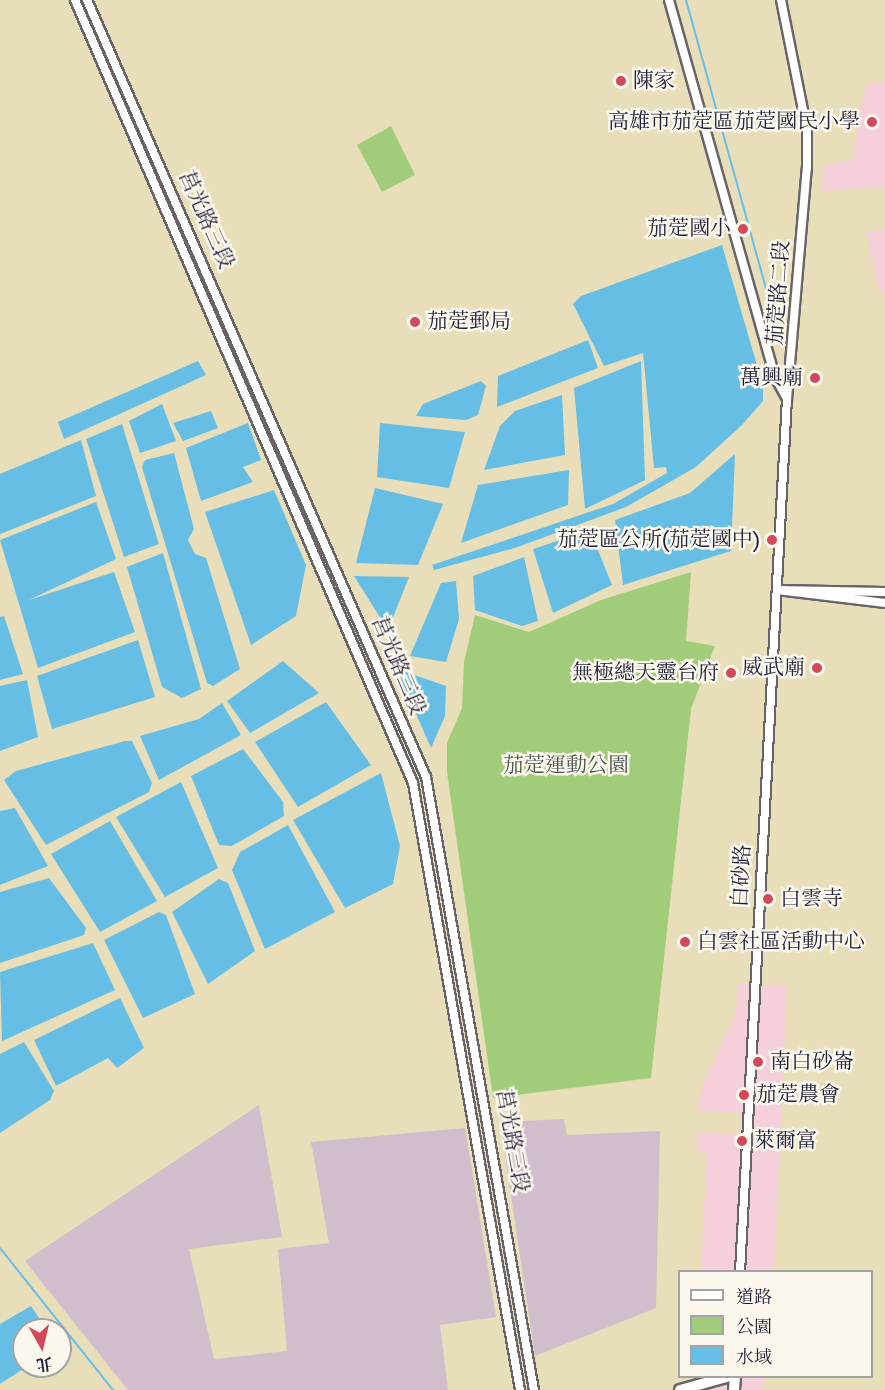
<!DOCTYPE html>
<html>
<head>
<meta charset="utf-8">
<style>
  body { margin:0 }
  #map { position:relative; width:885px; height:1390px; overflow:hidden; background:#e9deba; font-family:"IM FELL DW Pica","Noto Serif TC",serif }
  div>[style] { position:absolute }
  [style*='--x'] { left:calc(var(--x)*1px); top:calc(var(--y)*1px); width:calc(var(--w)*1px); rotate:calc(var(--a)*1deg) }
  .built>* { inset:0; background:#f5cfda }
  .industrial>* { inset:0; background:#d1bdcb }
  .green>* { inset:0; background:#a1cd7a }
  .water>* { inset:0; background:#67bee4 }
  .stream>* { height:2px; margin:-1px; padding:0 1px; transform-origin:1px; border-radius:1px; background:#67bee4 }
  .roads { filter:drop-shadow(2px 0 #686467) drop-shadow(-2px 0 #686467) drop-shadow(0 2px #686467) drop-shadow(0 -2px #686467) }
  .tertiary>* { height:8px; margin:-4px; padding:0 4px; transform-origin:4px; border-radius:4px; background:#fff }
  .primary>* { height:10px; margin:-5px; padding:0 5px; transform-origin:5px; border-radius:5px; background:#fff }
  .dots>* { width:16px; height:16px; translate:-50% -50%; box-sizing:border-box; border:3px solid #fbf7ec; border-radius:50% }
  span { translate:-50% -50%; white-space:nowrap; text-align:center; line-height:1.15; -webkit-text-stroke:5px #fbf7ec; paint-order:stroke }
  .poi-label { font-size:21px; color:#22223b }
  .left { translate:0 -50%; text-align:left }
  .right { translate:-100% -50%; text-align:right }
  .street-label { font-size:21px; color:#22223b }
  .park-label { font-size:21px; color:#48554e }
  .legend { position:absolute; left:678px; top:1270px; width:195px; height:108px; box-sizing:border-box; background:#fbf7ec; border:2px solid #a4a2a5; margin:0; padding:8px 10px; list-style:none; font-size:18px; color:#22223b }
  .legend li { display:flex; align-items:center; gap:12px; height:30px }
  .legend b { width:30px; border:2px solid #a4a2a5 }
  .north { position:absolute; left:12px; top:1318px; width:60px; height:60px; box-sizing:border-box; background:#fbf7ec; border:2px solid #a4a2a5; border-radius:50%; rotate:172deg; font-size:16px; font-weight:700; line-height:24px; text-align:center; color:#22223b }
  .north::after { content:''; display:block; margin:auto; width:21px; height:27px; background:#d1495b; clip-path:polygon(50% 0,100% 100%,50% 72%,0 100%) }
</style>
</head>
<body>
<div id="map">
  <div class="built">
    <i style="clip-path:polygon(885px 82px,885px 187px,822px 191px,823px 166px,852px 160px,866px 85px)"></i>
    <i style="clip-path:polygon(885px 229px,885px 292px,879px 292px,866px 232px)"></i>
    <i style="clip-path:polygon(738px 984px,787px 986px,774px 1271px,701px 1271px,707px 1154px,698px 1152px,697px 1132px,739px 1134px,741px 1113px,698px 1110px,702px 1086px,736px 1014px)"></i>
    <i style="clip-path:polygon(700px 1377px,763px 1377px,762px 1390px,699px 1390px)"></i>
  </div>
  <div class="industrial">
    <i style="clip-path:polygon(259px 1105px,282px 1237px,189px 1249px,214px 1359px,287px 1351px,278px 1249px,329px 1243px,311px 1142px,465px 1128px,496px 1317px,440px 1325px,448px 1390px,128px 1390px,25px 1261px)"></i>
    <i style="clip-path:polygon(564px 1119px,567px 1135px,660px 1131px,656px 1308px,535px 1356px,500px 1122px)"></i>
  </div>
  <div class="green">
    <i style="clip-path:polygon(391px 126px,415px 175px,382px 192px,357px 145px)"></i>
    <i style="clip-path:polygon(691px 572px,686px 641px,715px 646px,691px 709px,651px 1078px,493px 1098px,447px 772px,447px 743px,462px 708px,464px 662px,475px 615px,529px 632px,601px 600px)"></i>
  </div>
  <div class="water">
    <i style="clip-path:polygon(722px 245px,763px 386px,763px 401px,742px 425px,696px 467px,626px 507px,515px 548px,434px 570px,432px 565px,613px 504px,667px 473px,666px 467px,654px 468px,643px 353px,604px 366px,573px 304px,581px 296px)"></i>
    <i style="clip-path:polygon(588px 340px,598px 368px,497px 407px,498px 376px)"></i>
    <i style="clip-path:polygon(198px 361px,206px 375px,64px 439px,58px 422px)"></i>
    <i style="clip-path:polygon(641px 361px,645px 480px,585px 509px,574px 388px)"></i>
    <i style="clip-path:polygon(481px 381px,486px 386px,478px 415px,466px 420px,416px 416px,423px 404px)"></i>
    <i style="clip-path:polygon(562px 395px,565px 455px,484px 470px,500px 426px,515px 411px)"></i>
    <i style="clip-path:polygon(162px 404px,176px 441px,140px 453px,129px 421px)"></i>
    <i style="clip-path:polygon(211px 411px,218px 428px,183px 441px,173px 423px)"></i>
    <i style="clip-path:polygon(248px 423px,261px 460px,243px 467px,253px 482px,201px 501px,186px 448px)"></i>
    <i style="clip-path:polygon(380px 423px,465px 432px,449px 488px,377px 477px)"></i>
    <i style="clip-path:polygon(122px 424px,159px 544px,124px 557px,86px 439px)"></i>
    <i style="clip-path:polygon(81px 440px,96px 496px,0 534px,0 474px)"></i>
    <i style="clip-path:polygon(174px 453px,194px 529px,188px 540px,195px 554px,206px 558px,240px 669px,213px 686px,207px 683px,142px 467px,145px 460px)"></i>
    <i style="clip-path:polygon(735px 454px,731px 551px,623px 585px,615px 520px,690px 493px)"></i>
    <i style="clip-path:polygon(569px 470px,568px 505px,461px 543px,478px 485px)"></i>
    <i style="clip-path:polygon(375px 488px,443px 504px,418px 565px,356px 563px)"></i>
    <i style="clip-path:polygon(274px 490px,306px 565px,296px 616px,251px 645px,205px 512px)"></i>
    <i style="clip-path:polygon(96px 502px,116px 559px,29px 600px,114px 572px,135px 632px,38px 668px,0 540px)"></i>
    <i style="clip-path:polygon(590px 530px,612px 585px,553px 613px,533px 549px)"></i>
    <i style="clip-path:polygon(163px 553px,201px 689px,182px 698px,162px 687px,127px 567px)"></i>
    <i style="clip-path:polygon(524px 557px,538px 621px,522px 626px,475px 610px,473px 576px)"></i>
    <i style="clip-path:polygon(354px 576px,409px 577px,388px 630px)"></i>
    <i style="clip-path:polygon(456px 581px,459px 619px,446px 662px,410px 656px,441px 583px)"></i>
    <i style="clip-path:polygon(4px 616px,23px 674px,0 680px,0 617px)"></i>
    <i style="clip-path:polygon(138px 640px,155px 697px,52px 729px,37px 676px)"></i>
    <i style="clip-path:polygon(283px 661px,319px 693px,250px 733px,227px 701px)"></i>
    <i style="clip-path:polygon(406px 672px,446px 686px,445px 716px,431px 748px,400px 677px)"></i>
    <i style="clip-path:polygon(27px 680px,38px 737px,0 751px,0 686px)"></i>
    <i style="clip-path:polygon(326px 702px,371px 765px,298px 807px,255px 742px)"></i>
    <i style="clip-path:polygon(222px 703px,241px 735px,159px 780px,140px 736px,199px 719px)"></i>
    <i style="clip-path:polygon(125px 741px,132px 741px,152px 783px,149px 792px,46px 845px,4px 780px,16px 771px)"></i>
    <i style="clip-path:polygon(243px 749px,283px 802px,284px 816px,232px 846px,219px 845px,191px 776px)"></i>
    <i style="clip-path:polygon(381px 773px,400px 846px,393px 884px,345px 908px,293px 820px)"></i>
    <i style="clip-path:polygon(181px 782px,218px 868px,165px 897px,116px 817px)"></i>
    <i style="clip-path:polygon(15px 808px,48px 866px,0 885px,0 811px)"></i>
    <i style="clip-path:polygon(110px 821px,157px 901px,100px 932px,51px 854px)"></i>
    <i style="clip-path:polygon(288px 825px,335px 912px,265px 949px,232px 870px,240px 852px)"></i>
    <i style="clip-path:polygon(49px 878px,86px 928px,84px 935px,0 963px,0 892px)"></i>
    <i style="clip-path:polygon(219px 879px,228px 883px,255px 951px,208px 984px,172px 912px)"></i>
    <i style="clip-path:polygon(159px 912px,166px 915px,195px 994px,143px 1018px,104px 940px)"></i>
    <i style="clip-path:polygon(93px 943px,115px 990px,2px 1041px,0 972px)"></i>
    <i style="clip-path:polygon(120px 998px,144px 1048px,117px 1068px,108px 1058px,56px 1086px,34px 1040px)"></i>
    <i style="clip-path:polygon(24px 1042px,54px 1091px,50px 1100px,0 1133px,0 1054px)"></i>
    <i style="clip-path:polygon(31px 1306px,47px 1330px,24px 1330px,28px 1366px,0 1384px,0 1324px)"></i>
  </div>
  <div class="stream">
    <i style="--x:686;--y:0;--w:360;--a:74.5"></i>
    <i style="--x:0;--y:1248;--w:181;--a:51.5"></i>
  </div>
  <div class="roads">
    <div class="tertiary">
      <i style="--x:75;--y:0;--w:853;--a:66.65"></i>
      <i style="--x:413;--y:783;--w:616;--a:80"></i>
      <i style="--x:87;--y:0;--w:848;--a:66.43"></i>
      <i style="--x:426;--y:777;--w:622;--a:80.01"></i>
      <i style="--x:669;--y:0;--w:392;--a:74.3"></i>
      <i style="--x:775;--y:377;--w:25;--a:61"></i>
      <i style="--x:777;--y:590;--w:109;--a:6.9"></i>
      <i style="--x:777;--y:590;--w:108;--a:1.1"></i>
      <i style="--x:740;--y:1272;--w:874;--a:-86.92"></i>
      <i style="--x:787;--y:399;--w:232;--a:-85.1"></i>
      <i style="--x:807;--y:168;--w:38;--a:-90"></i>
      <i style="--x:807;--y:130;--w:133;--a:-101.3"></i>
    </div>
    <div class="primary">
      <i style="--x:680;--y:1390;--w:52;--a:-15.6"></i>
      <i style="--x:734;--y:1390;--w:14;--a:-86"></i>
    </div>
  </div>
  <div class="dots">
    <i style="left:621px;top:81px;background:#d1495b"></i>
    <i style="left:872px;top:122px;background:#d1495b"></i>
    <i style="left:743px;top:229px;background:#d1495b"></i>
    <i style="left:415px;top:322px;background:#d1495b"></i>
    <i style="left:815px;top:378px;background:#d1495b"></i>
    <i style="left:772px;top:540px;background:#d1495b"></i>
    <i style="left:817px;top:668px;background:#d1495b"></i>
    <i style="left:731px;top:673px;background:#d1495b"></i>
    <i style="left:768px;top:899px;background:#d1495b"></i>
    <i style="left:685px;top:942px;background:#d1495b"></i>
    <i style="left:758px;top:1062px;background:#d1495b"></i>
    <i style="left:744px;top:1095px;background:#d1495b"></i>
    <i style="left:742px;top:1141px;background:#d1495b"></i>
  </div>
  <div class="poi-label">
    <span class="left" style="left:633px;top:81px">陳家</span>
    <span class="right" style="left:860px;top:122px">高雄市茄萣區茄萣國民小學</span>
    <span class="right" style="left:731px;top:229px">茄萣國小</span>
    <span class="left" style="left:427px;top:322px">茄萣郵局</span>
    <span class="right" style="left:803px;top:378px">萬興廟</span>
    <span class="right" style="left:760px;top:540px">茄萣區公所(茄萣國中)</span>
    <span class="right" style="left:805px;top:668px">威武廟</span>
    <span class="right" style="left:719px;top:673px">無極總天靈台府</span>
    <span class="left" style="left:780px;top:899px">白雲寺</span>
    <span class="left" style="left:697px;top:942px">白雲社區活動中心</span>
    <span class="left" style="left:770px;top:1062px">南白砂崙</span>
    <span class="left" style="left:756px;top:1095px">茄萣農會</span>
    <span class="left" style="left:754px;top:1141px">萊爾富</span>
  </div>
  <div class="street-label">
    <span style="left:206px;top:220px;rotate:66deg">莒光路三段</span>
    <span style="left:779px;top:293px;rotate:-86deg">茄萣路二段</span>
    <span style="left:398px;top:666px;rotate:67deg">莒光路三段</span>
    <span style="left:742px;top:876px;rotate:-87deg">白砂路</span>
    <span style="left:512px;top:1141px;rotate:80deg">莒光路三段</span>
  </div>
  <div class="park-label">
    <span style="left:566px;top:766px">茄萣運動公園</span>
  </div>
  <ul class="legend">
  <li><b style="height:8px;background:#fff"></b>道路</li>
  <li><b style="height:16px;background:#a1cd7a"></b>公園</li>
  <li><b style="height:16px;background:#67bee4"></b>水域</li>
  </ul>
  <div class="north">北</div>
</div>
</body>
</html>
